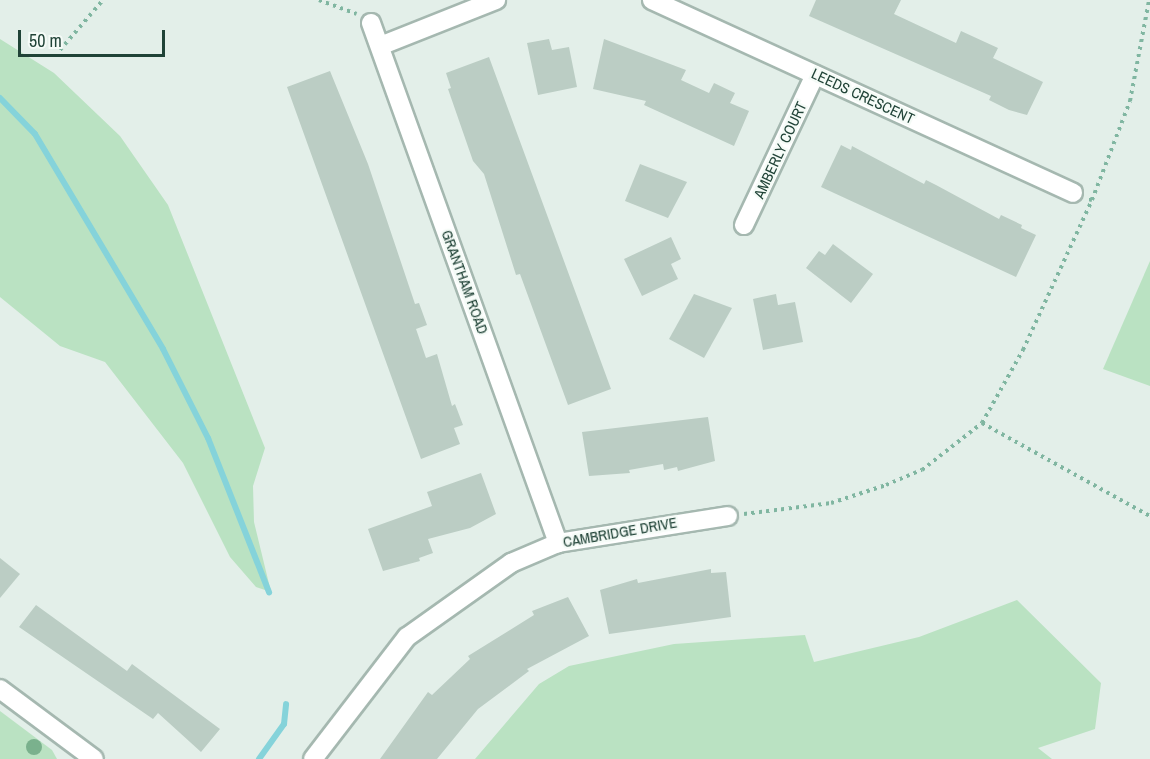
<!DOCTYPE html>
<html>
<head>
<meta charset="utf-8">
<style>
  body { margin:0 }
  #map { position:relative; width:1150px; height:759px; overflow:hidden; background:#e3efe9; font-family:"Archivo Narrow",sans-serif }
  div>[style] { position:absolute }
  [style*='--x'] { left:calc(var(--x)*1px); top:calc(var(--y)*1px); width:calc(var(--w)*1px); rotate:calc(var(--a)*1deg) }
  .green>* { inset:0; background:#bae2c2 }
  .stream>* { height:6px; margin:-3px; padding:0 3px; transform-origin:3px; border-radius:3px; background:#85d3da }
  .building>* { inset:0; background:#bbcdc4 }
  .path>* { height:4px; margin-top:-2px; transform-origin:0; background:repeating-linear-gradient(90deg,#80b6a1 0 3px,transparent 0 7.5px) }
  .roads { filter:drop-shadow(2px 0 #a5b8b0) drop-shadow(-2px 0 #a5b8b0) drop-shadow(0 2px #a5b8b0) drop-shadow(0 -2px #a5b8b0) }
  .minor>* { height:18px; margin:-9px; padding:0 9px; transform-origin:9px; border-radius:9px; background:#fff }
  .tertiary>* { height:18px; margin:-9px; padding:0 9px; transform-origin:9px; border-radius:9px; background:#fff }
  .trees>* { width:16px; height:16px; margin:-8px; border-radius:50%; background:#7ab18d }
  span { translate:-50% -50%; white-space:nowrap; text-align:center; line-height:1.15; -webkit-text-stroke:4.5px #f5fbf7; paint-order:stroke }
  .street-label { font-size:15px; color:#204337 }
  .scale { position:absolute; left:18px; top:30px; width:147px; height:27px; box-sizing:border-box; border:3px solid #204337; border-top:0; padding-left:8px; font-size:18px; line-height:21px; white-space:nowrap; color:#204337; -webkit-text-stroke:4px #f5fbf7; paint-order:stroke }
</style>
</head>
<body>
<div id="map">
  <div class="green">
    <i style="clip-path:polygon(0 39px,54px 73px,120px 136px,168px 205px,265px 448px,253px 486px,254px 522px,271px 592px,256px 587px,230px 557px,183px 463px,105px 362px,60px 346px,0 297px)"></i>
    <i style="clip-path:polygon(1150px 261px,1150px 386px,1103px 369px)"></i>
    <i style="clip-path:polygon(1017px 600px,1101px 683px,1095px 729px,1038px 748px,1052px 759px,475px 759px,539px 684px,569px 666px,674px 644px,805px 635px,814px 662px,919px 637px)"></i>
    <i style="clip-path:polygon(0 711px,52px 750px,57px 759px,0 759px)"></i>
  </div>
  <div class="stream">
    <i style="--x:0;--y:98;--w:50;--a:45.8"></i>
    <i style="--x:35;--y:134;--w:250;--a:59.2"></i>
    <i style="--x:163;--y:349;--w:100;--a:63.2"></i>
    <i style="--x:208;--y:438;--w:166;--a:68.4"></i>
    <i style="--x:259;--y:759;--w:43;--a:-54.5"></i>
    <i style="--x:284;--y:724;--w:20;--a:-84"></i>
  </div>
  <div class="building">
    <i style="clip-path:polygon(816px 0,901px 0,894px 14px,956px 43px,961px 31px,998px 48px,993px 58px,1043px 82px,1027px 115px,1009px 110px,989px 100px,991px 96px,809px 16px)"></i>
    <i style="clip-path:polygon(549px 39px,552px 50px,569px 47px,577px 87px,538px 95px,527px 43px)"></i>
    <i style="clip-path:polygon(604px 39px,686px 70px,681px 80px,709px 93px,714px 83px,735px 93px,730px 103px,749px 111px,734px 146px,644px 105px,646px 101px,593px 89px)"></i>
    <i style="clip-path:polygon(489px 57px,611px 389px,568px 405px,520px 274px,516px 275px,484px 174px,473px 161px,448px 89px,451px 88px,446px 73px)"></i>
    <i style="clip-path:polygon(330px 71px,368px 164px,415px 304px,419px 303px,427px 325px,416px 329px,426px 358px,437px 354px,452px 406px,455px 404px,463px 425px,454px 428px,460px 444px,421px 459px,287px 87px)"></i>
    <i style="clip-path:polygon(841px 145px,851px 150px,852px 146px,924px 184px,926px 180px,936px 185px,999px 219px,1001px 215px,1022px 225px,1021px 228px,1036px 235px,1016px 277px,821px 187px)"></i>
    <i style="clip-path:polygon(640px 164px,687px 182px,668px 218px,625px 201px)"></i>
    <i style="clip-path:polygon(671px 237px,681px 259px,671px 264px,678px 279px,642px 296px,624px 259px)"></i>
    <i style="clip-path:polygon(833px 244px,873px 274px,851px 303px,806px 268px,819px 251px,825px 255px)"></i>
    <i style="clip-path:polygon(694px 294px,732px 308px,704px 358px,669px 339px)"></i>
    <i style="clip-path:polygon(776px 294px,778px 305px,795px 302px,803px 342px,763px 350px,753px 299px)"></i>
    <i style="clip-path:polygon(708px 417px,715px 461px,678px 471px,677px 467px,664px 470px,663px 464px,629px 470px,630px 473px,589px 476px,582px 432px)"></i>
    <i style="clip-path:polygon(481px 473px,496px 514px,470px 528px,428px 539px,433px 553px,419px 558px,420px 561px,383px 571px,368px 529px,432px 506px,427px 492px)"></i>
    <i style="clip-path:polygon(0 558px,20px 574px,0 598px)"></i>
    <i style="clip-path:polygon(711px 569px,711px 573px,726px 572px,731px 617px,609px 634px,600px 590px,637px 579px,638px 583px)"></i>
    <i style="clip-path:polygon(568px 597px,589px 636px,527px 669px,529px 671px,478px 709px,437px 759px,380px 759px,428px 692px,432px 695px,470px 659px,468px 656px,534px 615px,532px 611px)"></i>
    <i style="clip-path:polygon(36px 605px,127px 671px,132px 664px,220px 729px,201px 752px,158px 713px,153px 719px,19px 627px)"></i>
  </div>
  <div class="path">
    <i style="--x:319;--y:0;--w:40;--a:20.2"></i>
    <i style="--x:60;--y:50;--w:66;--a:-49.3"></i>
    <i style="--x:1092;--y:200;--w:106;--a:-69"></i>
    <i style="--x:1130;--y:101;--w:103;--a:-79.3"></i>
    <i style="--x:982;--y:423;--w:192;--a:29"></i>
    <i style="--x:744;--y:514;--w:88;--a:-7.2"></i>
    <i style="--x:831;--y:503;--w:58;--a:-18.1"></i>
    <i style="--x:886;--y:485;--w:39;--a:-23"></i>
    <i style="--x:922;--y:470;--w:76;--a:-38.1"></i>
    <i style="--x:982;--y:423;--w:84;--a:-60.7"></i>
    <i style="--x:1023;--y:350;--w:165;--a:-65.3"></i>
    <i style="--x:1092;--y:200;--w:4;--a:-166"></i>
  </div>
  <div class="roads">
    <div class="minor">
      <i style="--x:652;--y:0;--w:463;--a:24.6"></i>
      <i style="--x:371;--y:23;--w:553;--a:70.22"></i>
      <i style="--x:380;--y:46;--w:125;--a:-21.6"></i>
      <i style="--x:744;--y:225;--w:166;--a:-64.7"></i>
      <i style="--x:313;--y:759;--w:154;--a:-52.4"></i>
      <i style="--x:407;--y:637;--w:128;--a:-35.4"></i>
      <i style="--x:511;--y:563;--w:51;--a:-23.1"></i>
      <i style="--x:558;--y:543;--w:172;--a:-9"></i>
    </div>
    <div class="tertiary">
      <i style="--x:0;--y:689;--w:117;--a:36.7"></i>
    </div>
  </div>
  <div class="trees">
    <i style="left:34px;top:747px"></i>
  </div>
  <div class="street-label">
    <span style="left:863px;top:96px;rotate:25deg">LEEDS CRESCENT</span>
    <span style="left:780px;top:150px;rotate:-65deg">AMBERLY COURT</span>
    <span style="left:465px;top:282px;rotate:70deg">GRANTHAM ROAD</span>
    <span style="left:620px;top:532px;rotate:-10deg">CAMBRIDGE DRIVE</span>
  </div>
  <div class="scale">50 m</div>
</div>
</body>
</html>
